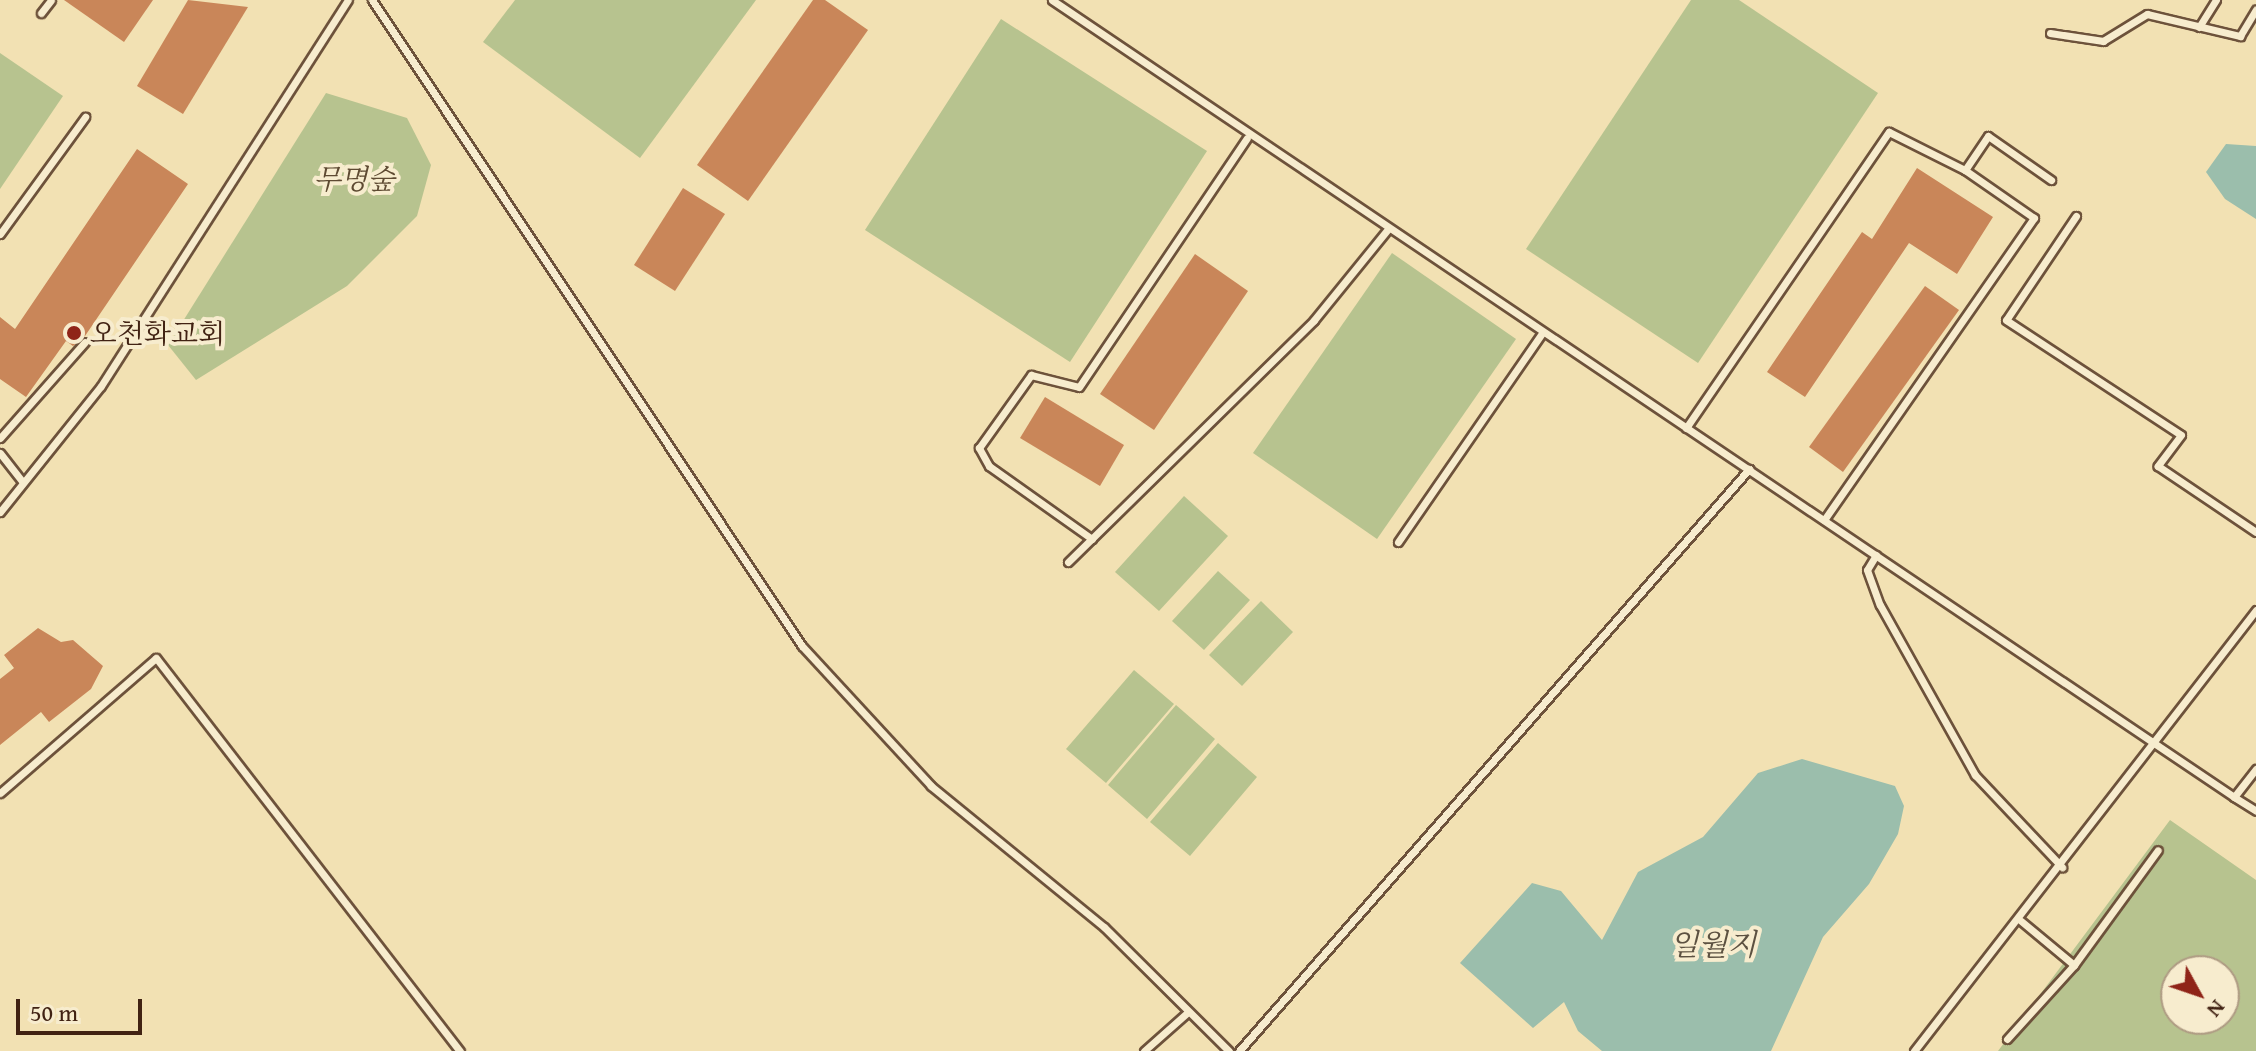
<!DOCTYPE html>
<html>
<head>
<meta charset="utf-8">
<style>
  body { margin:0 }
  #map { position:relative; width:2256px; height:1051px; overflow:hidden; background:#f2e1b3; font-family:"Gentium Book Plus","Noto Serif KR",serif }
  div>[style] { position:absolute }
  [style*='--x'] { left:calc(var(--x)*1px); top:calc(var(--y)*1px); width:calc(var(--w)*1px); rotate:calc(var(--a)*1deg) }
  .green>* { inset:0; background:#b7c38f }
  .water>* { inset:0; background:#9bbeac }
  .building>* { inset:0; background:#c98659 }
  .roads { filter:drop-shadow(2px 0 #6d523b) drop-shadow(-2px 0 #6d523b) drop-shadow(0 2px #6d523b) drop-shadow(0 -2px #6d523b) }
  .lane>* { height:7px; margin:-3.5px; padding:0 3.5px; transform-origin:3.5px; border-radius:3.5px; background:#f7ecce }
  .dots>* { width:22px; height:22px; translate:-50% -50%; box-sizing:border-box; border:4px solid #f7ecce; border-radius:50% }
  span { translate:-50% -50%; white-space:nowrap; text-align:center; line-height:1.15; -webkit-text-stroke:8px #f7ecce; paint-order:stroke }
  .park-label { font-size:28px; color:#5e4a32; font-style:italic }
  .poi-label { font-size:28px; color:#412213 }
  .left { translate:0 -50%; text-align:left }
  .water-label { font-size:30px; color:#5c5141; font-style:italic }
  .north { position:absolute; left:2160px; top:955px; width:80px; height:80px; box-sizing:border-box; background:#f7ecce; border:2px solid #ae9b83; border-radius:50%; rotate:130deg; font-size:22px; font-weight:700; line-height:32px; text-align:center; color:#412213 }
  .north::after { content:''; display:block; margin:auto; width:28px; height:36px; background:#8f2418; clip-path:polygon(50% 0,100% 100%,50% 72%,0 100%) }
  .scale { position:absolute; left:16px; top:999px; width:126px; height:36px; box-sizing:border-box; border:4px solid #412213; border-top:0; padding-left:10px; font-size:24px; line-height:28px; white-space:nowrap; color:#412213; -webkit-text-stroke:6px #f7ecce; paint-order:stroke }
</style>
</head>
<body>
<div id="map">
  <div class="green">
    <i style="clip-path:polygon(515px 0,756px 0,640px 158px,483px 42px)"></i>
    <i style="clip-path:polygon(1691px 0,1739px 0,1878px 93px,1698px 363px,1526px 249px)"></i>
    <i style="clip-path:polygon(1001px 19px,1207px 151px,1070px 362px,865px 230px)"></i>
    <i style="clip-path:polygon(0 53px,63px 96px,0 189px)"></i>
    <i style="clip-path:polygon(326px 93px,407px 118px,431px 165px,417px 216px,347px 286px,196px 380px,168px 345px)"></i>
    <i style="clip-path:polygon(1392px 253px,1516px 339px,1377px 539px,1253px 453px)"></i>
    <i style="clip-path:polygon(1184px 496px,1228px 536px,1159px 611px,1115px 572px)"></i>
    <i style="clip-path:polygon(1218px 571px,1250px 600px,1204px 650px,1172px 621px)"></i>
    <i style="clip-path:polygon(1261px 601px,1293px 632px,1242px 686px,1209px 655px)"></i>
    <i style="clip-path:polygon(1134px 670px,1174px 704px,1106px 783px,1066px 749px)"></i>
    <i style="clip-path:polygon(1176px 705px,1215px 739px,1147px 819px,1108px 785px)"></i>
    <i style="clip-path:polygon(1218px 743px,1257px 777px,1190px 856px,1150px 822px)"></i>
    <i style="clip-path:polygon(evenodd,2170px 820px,2256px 880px,2256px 1051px,1998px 1051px,2170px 820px,2176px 971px,2224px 971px,2224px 1019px,2176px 1019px,2176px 971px)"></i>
  </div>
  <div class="water">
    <i style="clip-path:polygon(2226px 144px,2256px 146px,2256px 219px,2225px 199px,2206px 172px)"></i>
    <i style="clip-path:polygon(1802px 759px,1895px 786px,1904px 806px,1898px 834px,1869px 884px,1823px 937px,1771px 1051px,1602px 1051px,1578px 1031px,1564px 1002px,1533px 1028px,1460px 963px,1532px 883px,1561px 891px,1602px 940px,1638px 872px,1703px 837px,1758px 773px)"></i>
  </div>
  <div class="building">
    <i style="clip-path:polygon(64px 0,153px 0,124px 42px)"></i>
    <i style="clip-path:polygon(188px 0,248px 7px,183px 114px,137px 86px)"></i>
    <i style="clip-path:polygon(813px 0,825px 0,868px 30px,748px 201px,697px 165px)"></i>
    <i style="clip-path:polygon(137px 149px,188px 184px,85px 336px,73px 346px,66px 341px,26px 397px,0 379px,0 317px,15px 329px)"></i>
    <i style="clip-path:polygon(1917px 168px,1993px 217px,1957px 274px,1909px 243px,1805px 397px,1767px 372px,1862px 232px,1872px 239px)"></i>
    <i style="clip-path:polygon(683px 188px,725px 214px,675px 291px,634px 265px)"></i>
    <i style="clip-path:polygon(1195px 254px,1248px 291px,1154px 430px,1100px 394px)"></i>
    <i style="clip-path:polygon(1925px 286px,1959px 310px,1843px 472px,1809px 447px)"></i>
    <i style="clip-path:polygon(1045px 397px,1124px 445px,1100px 486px,1020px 438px)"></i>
    <i style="clip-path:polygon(38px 628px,61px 642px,73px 640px,103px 666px,91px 689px,49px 722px,41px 712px,0 745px,0 679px,14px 668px,4px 655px)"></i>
  </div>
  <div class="roads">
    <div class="lane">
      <i style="--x:372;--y:0;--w:776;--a:56.35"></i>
      <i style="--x:802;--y:646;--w:190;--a:47.3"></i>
      <i style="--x:931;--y:786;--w:223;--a:39.2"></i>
      <i style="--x:1104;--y:927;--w:176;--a:44.8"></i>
      <i style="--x:1052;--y:0;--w:1426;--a:33.99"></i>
      <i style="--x:2234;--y:797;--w:36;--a:-52"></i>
      <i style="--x:41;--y:13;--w:16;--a:-52"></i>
      <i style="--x:2199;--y:27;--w:32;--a:-58"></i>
      <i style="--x:2050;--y:33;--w:54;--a:8.6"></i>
      <i style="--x:2103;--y:41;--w:52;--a:-31.5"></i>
      <i style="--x:2147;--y:14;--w:96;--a:13.3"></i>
      <i style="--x:2240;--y:36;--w:31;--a:-59"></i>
      <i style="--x:2076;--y:216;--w:125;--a:123.9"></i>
      <i style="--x:2006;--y:320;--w:209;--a:33.3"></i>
      <i style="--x:2181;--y:435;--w:39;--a:127"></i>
      <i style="--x:2158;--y:466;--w:118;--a:34"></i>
      <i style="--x:0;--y:234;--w:145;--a:-54"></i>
      <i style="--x:1686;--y:428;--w:359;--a:-55.6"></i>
      <i style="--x:1889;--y:132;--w:85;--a:26.6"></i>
      <i style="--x:0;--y:438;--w:128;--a:-48.5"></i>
      <i style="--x:0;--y:453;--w:37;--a:52"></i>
      <i style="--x:0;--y:512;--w:161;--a:-51.3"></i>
      <i style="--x:101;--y:386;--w:458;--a:-57.4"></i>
      <i style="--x:1824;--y:520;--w:368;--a:-55.2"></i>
      <i style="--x:2034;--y:218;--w:84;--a:-145.2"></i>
      <i style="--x:1965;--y:170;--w:41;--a:-55.9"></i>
      <i style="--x:1988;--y:136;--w:77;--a:34.9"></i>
      <i style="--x:1092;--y:539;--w:126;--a:-144.7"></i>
      <i style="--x:989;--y:466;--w:21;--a:-119"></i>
      <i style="--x:979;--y:448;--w:90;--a:-54.5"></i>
      <i style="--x:1031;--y:375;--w:49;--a:14"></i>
      <i style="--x:1079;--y:387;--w:300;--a:-56"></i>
      <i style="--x:1398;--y:542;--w:255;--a:-55.4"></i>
      <i style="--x:1876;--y:555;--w:17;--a:121"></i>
      <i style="--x:1867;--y:570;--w:37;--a:70"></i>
      <i style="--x:1880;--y:605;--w:195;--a:60.8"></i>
      <i style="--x:1975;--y:775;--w:127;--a:46.6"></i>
      <i style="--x:1068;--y:562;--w:345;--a:-44.5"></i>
      <i style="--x:1314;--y:320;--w:117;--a:-50.9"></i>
      <i style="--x:0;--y:793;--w:206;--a:-40.9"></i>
      <i style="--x:156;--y:658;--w:497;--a:52.3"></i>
      <i style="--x:2234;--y:797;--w:26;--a:32"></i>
      <i style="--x:2074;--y:965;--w:142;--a:-53.9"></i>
      <i style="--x:2007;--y:1039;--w:100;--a:-47.8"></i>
      <i style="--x:2074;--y:965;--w:69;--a:-140.3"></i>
      <i style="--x:1144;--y:1051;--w:59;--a:-41.6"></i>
      <i style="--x:1239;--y:1051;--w:774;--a:-48.77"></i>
      <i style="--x:1914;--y:1051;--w:558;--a:-52.21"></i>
    </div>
  </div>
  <div class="dots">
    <i style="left:74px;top:333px;background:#8f2418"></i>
  </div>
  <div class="park-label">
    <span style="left:354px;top:179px">무명숲</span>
  </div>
  <div class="poi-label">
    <span class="left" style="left:90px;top:333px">오천화교회</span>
  </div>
  <div class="water-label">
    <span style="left:1713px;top:944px">일월지</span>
  </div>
  <div class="north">N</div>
  <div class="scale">50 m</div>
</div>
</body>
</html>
